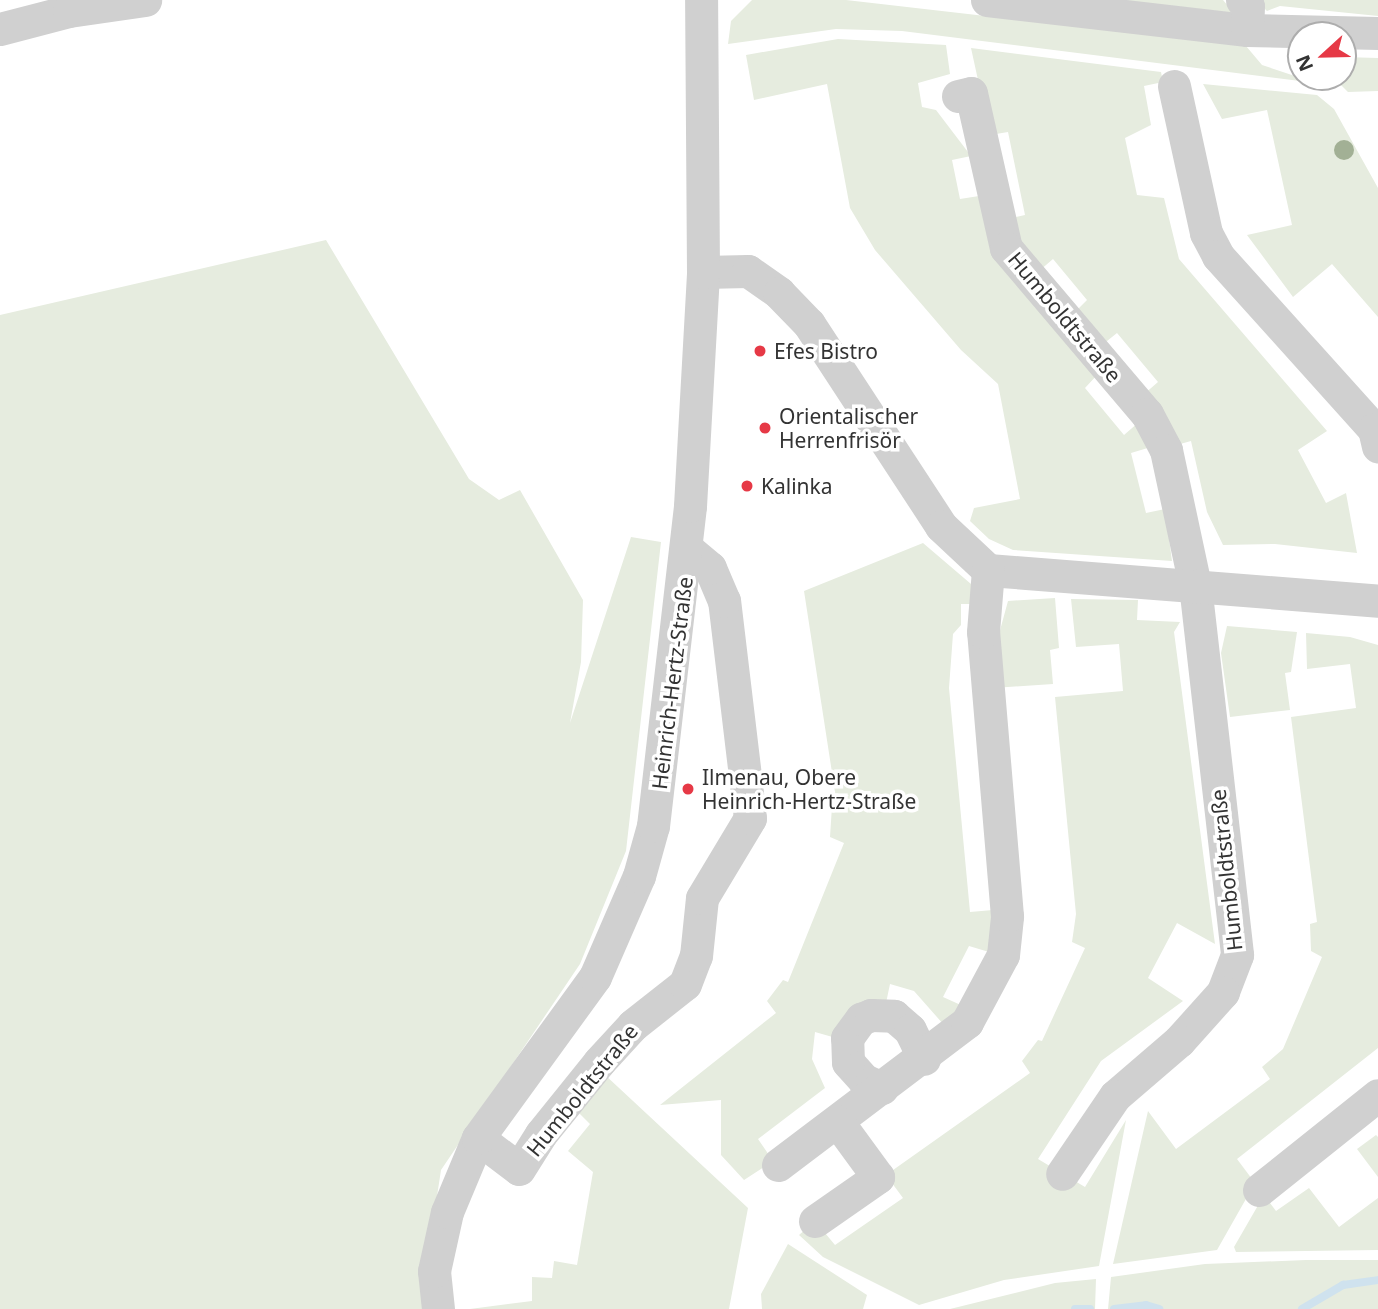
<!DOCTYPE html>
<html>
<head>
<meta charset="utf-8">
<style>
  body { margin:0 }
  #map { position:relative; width:1378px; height:1309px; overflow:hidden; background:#fff; font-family:"Noto Sans",sans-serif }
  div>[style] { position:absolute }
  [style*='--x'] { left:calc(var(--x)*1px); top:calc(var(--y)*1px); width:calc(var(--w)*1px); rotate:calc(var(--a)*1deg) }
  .green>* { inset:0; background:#e6ecdf }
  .stream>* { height:8px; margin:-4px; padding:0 4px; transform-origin:4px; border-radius:4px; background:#cfe2ee }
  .minor>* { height:33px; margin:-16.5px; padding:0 16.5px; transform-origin:16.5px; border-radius:16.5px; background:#d0d0d0 }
  .trees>* { width:20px; height:20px; margin:-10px; border-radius:50%; background:#a2b095 }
  .dots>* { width:19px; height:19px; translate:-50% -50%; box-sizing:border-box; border:4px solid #fff; border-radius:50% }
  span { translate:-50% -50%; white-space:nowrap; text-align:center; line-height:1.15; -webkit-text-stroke:7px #fff; paint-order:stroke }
  .street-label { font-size:21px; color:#333 }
  .poi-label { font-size:21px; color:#333 }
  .left { translate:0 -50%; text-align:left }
  .north { position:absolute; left:1287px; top:21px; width:70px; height:70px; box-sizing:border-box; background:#fff; border:2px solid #adadad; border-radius:50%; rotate:248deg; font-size:19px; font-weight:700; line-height:28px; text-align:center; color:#333 }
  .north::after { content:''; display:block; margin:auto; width:24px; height:32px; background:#e63946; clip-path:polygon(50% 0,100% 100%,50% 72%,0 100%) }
</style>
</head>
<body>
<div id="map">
  <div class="green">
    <i style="clip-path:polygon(752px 0,846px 0,1246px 46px,1262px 65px,1316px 83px,902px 31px,836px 29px,728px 44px,731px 21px)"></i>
    <i style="clip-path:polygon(1119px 0,1223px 0,1234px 13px)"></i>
    <i style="clip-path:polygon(1256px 0,1378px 0,1378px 16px,1280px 6px,1267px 11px)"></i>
    <i style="clip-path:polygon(838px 39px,946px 45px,950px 74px,918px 83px,922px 107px,936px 110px,971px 156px,952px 160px,960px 199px,979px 196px,990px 248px,1098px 374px,1085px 388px,1124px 435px,1139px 422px,1151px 447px,1131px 453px,1146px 513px,1165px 509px,1172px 561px,1013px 550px,989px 539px,970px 521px,974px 508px,1020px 499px,998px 384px,961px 350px,875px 250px,850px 208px,827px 84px,754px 100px,746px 55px)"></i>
    <i style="clip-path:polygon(971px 48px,1161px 72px,1163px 82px,1144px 86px,1151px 125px,1125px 138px,1137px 195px,1164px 198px,1179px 259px,1327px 431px,1298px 450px,1326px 503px,1346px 493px,1357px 553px,1275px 544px,1223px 545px,1207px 512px,1191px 441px,1173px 446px,1143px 395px,1158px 382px,1117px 333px,1102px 345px,1075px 312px,1087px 300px,1053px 259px,1039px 271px,1007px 219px,1025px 215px,1008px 132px,990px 135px)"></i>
    <i style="clip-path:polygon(1343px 57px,1378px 58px,1378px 91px,1348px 92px,1333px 77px,1343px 77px)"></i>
    <i style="clip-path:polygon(1203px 84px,1317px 95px,1334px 109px,1378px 188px,1378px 317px,1332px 264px,1293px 297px,1247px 235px,1292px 225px,1267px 110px,1222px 119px)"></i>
    <i style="clip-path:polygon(326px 240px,469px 479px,499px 500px,520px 490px,583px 600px,581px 662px,570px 723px,631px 537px,661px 542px,626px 851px,580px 964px,441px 1170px,425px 1275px,428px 1309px,0 1309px,0 315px)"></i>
    <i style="clip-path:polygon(923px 543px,971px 584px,974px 604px,961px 604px,961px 625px,953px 634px,949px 688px,970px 912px,993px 910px,989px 952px,969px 946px,943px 997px,963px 1006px,944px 1025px,914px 991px,890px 984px,886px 1003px,836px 1038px,815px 1032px,812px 1059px,825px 1088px,758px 1139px,773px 1161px,744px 1180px,721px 1155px,721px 1100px,660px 1105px,776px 1013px,767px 1001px,783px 980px,788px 982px,844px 843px,830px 837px,832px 806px,837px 805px,804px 591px)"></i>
    <i style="clip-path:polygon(1055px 598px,1059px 648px,1050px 650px,1053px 684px,994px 688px,999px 634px,1008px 601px)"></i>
    <i style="clip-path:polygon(1071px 599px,1138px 600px,1137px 620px,1180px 622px,1174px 632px,1215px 944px,1177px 923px,1148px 978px,1183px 1001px,1101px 1061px,1038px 1159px,1085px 1187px,1126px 1120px,1099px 1266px,1004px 1280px,919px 1305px,823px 1257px,799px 1235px,815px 1221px,835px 1245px,903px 1198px,886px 1175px,1030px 1073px,1022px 1061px,1038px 1040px,1042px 1041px,1085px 948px,1072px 942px,1076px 914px,1055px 697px,1123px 691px,1119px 644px,1076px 647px)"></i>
    <i style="clip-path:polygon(1227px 626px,1297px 632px,1291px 672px,1285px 673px,1290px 710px,1230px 717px,1221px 653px)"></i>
    <i style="clip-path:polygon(1306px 633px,1350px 637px,1378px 645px,1378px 1048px,1237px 1159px,1255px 1183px,1217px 1250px,1113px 1264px,1148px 1111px,1176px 1149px,1270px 1079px,1262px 1067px,1283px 1049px,1322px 957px,1311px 951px,1310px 924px,1317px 922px,1291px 717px,1356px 708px,1350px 664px,1307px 669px)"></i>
    <i style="clip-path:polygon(604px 1074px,748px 1208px,729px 1309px,470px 1309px,532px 1301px,532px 1277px,552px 1278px,554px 1261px,577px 1265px,593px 1172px,568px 1151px,590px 1124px,576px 1110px)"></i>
    <i style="clip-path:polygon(1376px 1135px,1378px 1137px,1378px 1177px,1357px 1149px)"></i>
    <i style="clip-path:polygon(1309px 1188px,1339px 1227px,1378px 1198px,1378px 1250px,1236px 1252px,1234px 1247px,1264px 1195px,1276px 1211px)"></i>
    <i style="clip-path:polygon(788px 1244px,867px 1295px,863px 1309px,762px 1309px,761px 1294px)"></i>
    <i style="clip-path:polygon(1306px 1260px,1378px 1260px,1378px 1309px,1108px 1309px,1111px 1277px,1205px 1264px)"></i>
    <i style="clip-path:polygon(1096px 1279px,1095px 1309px,950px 1309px,1055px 1283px)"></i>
  </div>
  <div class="stream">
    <i style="--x:1075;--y:1309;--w:15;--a:0"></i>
    <i style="--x:1114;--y:1309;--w:32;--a:-7"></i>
    <i style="--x:1146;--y:1305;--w:14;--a:17"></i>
    <i style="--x:1302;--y:1309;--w:48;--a:-30.3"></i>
    <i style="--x:1343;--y:1285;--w:35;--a:-8"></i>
  </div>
  <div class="minor">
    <i style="--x:987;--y:0;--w:262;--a:6.6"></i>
    <i style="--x:1247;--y:30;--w:131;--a:1.3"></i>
    <i style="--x:1242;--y:0;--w:8;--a:45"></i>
    <i style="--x:1248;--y:6;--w:24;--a:92"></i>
    <i style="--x:0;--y:29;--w:71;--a:-14.6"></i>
    <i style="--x:69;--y:11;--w:77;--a:-8.2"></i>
    <i style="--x:1174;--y:86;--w:150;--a:77.7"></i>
    <i style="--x:1206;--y:233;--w:26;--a:62"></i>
    <i style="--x:1218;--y:256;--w:233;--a:48"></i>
    <i style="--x:1374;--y:429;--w:18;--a:77"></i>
    <i style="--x:958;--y:96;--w:13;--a:-13"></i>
    <i style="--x:971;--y:93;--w:159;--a:77.3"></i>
    <i style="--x:1006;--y:248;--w:218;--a:49.7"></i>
    <i style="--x:1147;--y:414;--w:41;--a:62.2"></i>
    <i style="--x:1166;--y:450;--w:138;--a:77.9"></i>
    <i style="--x:1195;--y:585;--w:372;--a:83.5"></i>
    <i style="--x:1237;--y:955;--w:40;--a:111"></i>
    <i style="--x:1223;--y:992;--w:66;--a:131.9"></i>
    <i style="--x:1179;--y:1041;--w:84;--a:139.3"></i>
    <i style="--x:1115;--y:1096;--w:94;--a:124.2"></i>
    <i style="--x:703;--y:272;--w:45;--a:-1.3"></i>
    <i style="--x:748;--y:271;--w:38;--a:35"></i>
    <i style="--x:779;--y:293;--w:43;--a:45.9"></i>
    <i style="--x:809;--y:324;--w:241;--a:56.8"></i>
    <i style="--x:941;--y:526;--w:64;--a:43.1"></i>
    <i style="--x:988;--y:570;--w:391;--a:4.5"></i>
    <i style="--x:882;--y:1088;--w:20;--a:-156"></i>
    <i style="--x:864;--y:1080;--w:24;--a:-132"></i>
    <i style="--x:848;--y:1062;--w:24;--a:-92"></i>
    <i style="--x:847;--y:1038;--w:24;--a:-54"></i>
    <i style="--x:861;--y:1019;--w:11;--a:-22"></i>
    <i style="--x:871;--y:1015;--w:23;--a:2"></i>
    <i style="--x:894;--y:1016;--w:21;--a:41"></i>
    <i style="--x:910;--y:1030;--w:32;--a:64"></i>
    <i style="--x:478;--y:1138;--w:51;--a:37.1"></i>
    <i style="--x:519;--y:1169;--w:41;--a:-57.8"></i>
    <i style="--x:541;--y:1134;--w:92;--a:-51.1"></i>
    <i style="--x:599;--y:1062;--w:50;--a:-47.4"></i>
    <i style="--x:633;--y:1025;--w:66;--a:-38.3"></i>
    <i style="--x:685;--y:984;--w:30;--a:-69"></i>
    <i style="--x:696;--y:956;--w:58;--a:-84.1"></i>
    <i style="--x:702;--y:898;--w:93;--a:-59"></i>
    <i style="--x:750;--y:818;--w:219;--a:-96.8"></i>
    <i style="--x:724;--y:601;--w:36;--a:-113"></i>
    <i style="--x:710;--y:568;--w:30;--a:-140"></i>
    <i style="--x:778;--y:1165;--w:237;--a:-37.1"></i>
    <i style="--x:967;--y:1022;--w:76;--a:-61.8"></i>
    <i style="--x:1003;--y:955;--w:39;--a:-84"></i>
    <i style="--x:1007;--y:916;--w:285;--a:-94.8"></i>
    <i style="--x:983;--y:632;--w:62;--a:-85.4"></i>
    <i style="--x:1259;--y:1190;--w:152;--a:-38.6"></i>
    <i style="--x:815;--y:1221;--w:77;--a:-34.9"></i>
    <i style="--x:878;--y:1177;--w:69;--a:-126.2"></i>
    <i style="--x:438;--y:1309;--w:38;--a:-96"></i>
    <i style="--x:434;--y:1271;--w:60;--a:-77.6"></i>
    <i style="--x:447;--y:1212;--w:80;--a:-67.3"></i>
    <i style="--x:478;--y:1138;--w:199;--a:-54"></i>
    <i style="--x:595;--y:977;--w:110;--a:-66.5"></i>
    <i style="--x:639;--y:876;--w:52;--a:-74.4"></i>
    <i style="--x:653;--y:826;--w:322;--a:-83.4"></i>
    <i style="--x:690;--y:506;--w:234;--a:-86.8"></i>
    <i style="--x:703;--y:272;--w:272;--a:-90.4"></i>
  </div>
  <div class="trees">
    <i style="left:1344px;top:150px"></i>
  </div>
  <div class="dots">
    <i style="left:760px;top:351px;background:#e63946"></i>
    <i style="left:765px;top:428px;background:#e63946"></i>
    <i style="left:747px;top:486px;background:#e63946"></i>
    <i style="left:688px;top:789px;background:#e63946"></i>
  </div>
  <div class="street-label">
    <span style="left:1065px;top:317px;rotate:50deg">Humboldtstraße</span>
    <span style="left:672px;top:683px;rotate:-83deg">Heinrich-Hertz-Straße</span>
    <span style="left:1226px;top:870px;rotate:-96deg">Humboldtstraße</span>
    <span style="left:582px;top:1090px;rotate:-51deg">Humboldtstraße</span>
  </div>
  <div class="poi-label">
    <span class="left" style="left:774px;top:351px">Efes Bistro</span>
    <span class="left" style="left:779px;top:428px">Orientalischer<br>Herrenfrisör</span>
    <span class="left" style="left:761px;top:486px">Kalinka</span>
    <span class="left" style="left:702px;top:789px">Ilmenau, Obere<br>Heinrich-Hertz-Straße</span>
  </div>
  <div class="north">N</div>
</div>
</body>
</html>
